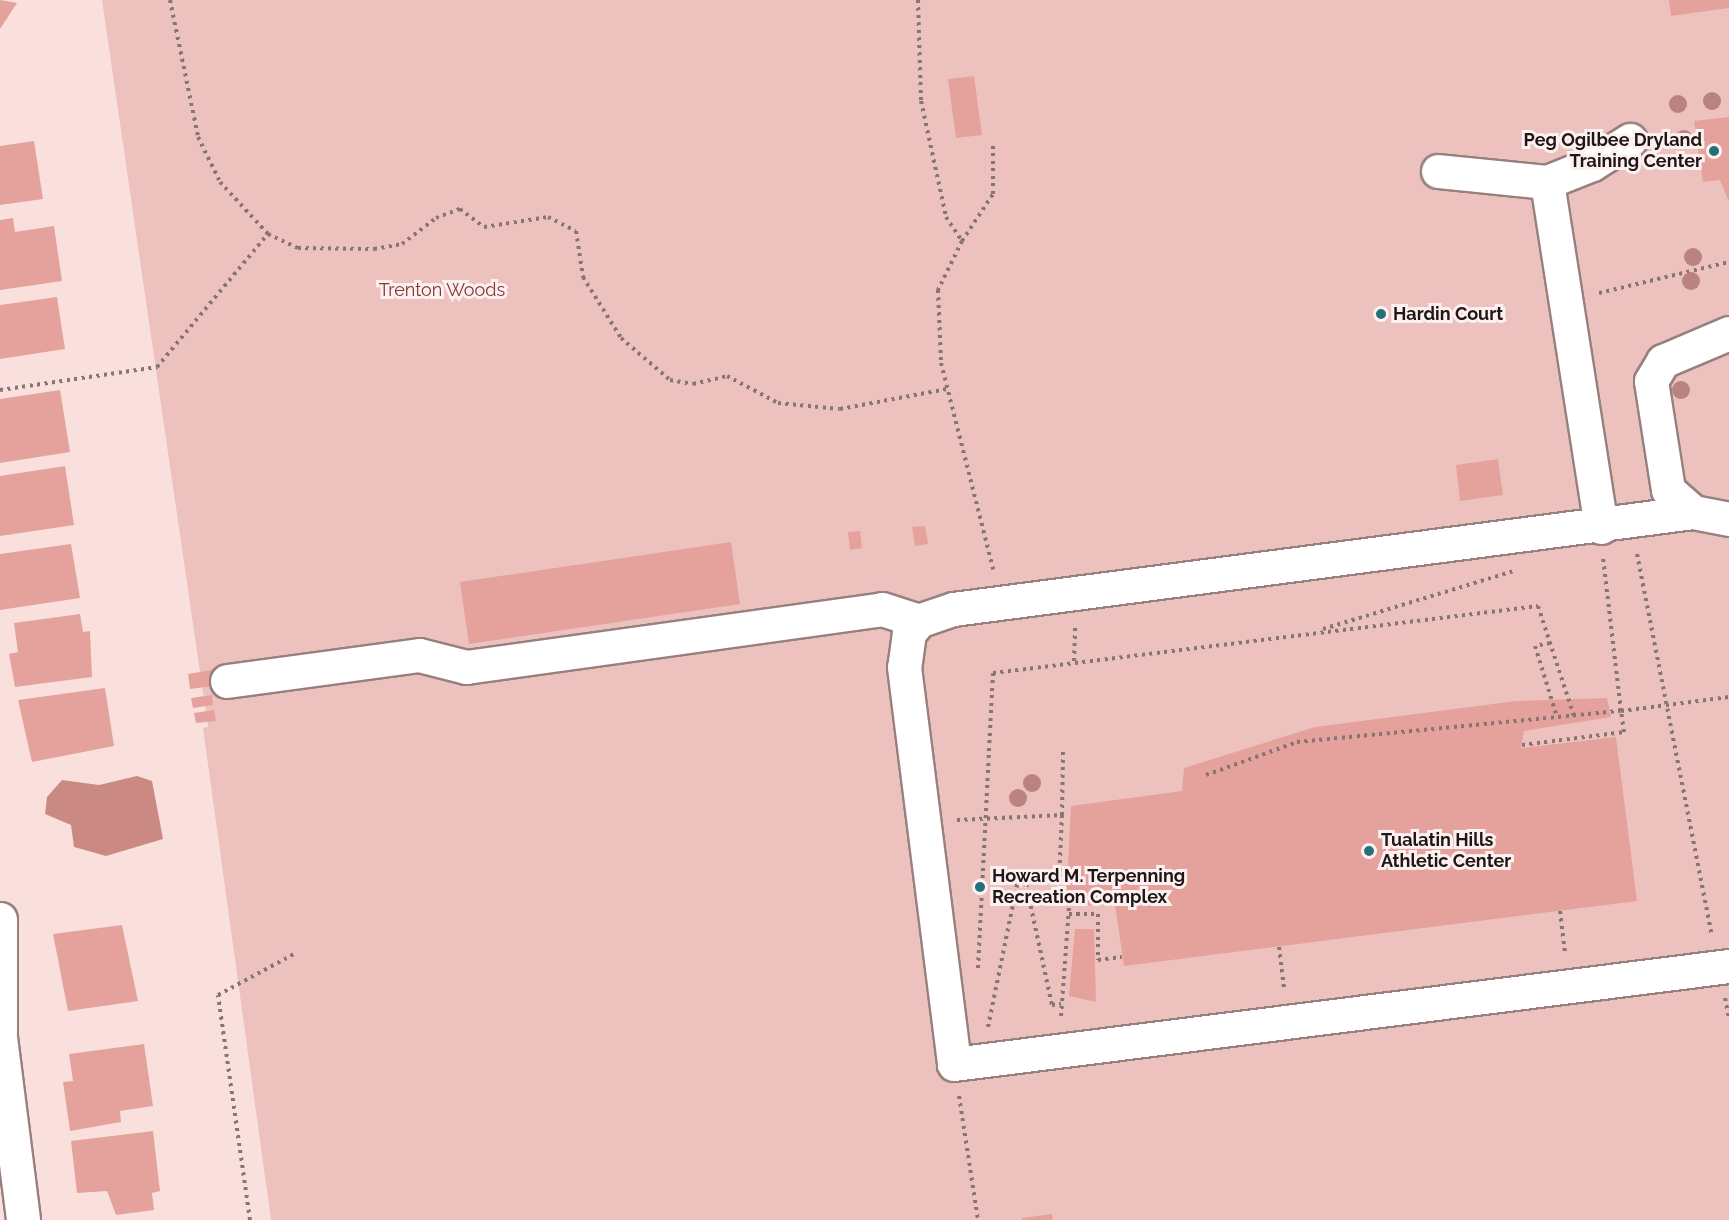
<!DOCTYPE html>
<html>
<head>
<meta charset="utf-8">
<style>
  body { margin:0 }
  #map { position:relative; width:1729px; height:1220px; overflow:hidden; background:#fae0dd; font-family:Raleway,sans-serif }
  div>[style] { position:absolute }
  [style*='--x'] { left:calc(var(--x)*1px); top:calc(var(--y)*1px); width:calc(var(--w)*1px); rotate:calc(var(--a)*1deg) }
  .green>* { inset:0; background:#edc2be }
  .water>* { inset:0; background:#cb8984 }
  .building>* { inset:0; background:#e5a29c }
  .path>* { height:4px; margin-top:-2px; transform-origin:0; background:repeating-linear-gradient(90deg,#867573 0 3px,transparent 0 7.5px) }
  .roads { filter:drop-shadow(2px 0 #97807e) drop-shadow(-2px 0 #97807e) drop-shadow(0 2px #97807e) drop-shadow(0 -2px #97807e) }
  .minor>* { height:33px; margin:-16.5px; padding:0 16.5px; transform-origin:16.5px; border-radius:16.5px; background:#fff }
  .trees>* { width:18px; height:18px; margin:-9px; border-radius:50%; background:#ba8280 }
  .dots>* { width:16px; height:16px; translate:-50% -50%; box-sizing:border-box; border:3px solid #fcf1f0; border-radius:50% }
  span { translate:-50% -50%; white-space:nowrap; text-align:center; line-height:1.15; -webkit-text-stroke:6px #fcf1f0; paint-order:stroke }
  .poi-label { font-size:18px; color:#1f1615; font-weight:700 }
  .right { translate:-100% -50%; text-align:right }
  .left { translate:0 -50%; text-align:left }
  .park-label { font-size:18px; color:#863633 }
</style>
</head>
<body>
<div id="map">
  <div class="green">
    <i style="clip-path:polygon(102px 0,1729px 0,1729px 1220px,271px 1220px,203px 728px,208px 727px)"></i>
  </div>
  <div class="water">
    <i style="clip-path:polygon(137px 776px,152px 781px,163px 839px,106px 856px,74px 847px,71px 825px,45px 814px,47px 797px,62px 780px,99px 785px)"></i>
  </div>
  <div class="building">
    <i style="clip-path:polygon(0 0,17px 3px,0 29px)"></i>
    <i style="clip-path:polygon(1669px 0,1729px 0,1729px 8px,1671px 16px)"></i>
    <i style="clip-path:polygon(974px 76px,982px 135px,956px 138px,948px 79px)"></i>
    <i style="clip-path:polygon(1729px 117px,1729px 202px,1720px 180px,1703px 182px,1694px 121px)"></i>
    <i style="clip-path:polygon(34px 141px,43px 199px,0 205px,0 146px)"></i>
    <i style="clip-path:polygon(13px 218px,15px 232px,54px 226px,62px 281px,0 290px,0 220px)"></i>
    <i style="clip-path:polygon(57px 297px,65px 349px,0 359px,0 305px)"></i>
    <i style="clip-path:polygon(60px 390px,70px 452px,0 463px,0 399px)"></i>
    <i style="clip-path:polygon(1498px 459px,1503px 495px,1460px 501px,1456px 465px)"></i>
    <i style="clip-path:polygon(65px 466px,74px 525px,0 536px,0 476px)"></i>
    <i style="clip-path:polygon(925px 526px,928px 544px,915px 546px,912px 527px)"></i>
    <i style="clip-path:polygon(860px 531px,862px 548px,850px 550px,848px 532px)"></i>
    <i style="clip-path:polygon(731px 542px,740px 604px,469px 644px,460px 582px)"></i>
    <i style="clip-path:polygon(71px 544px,80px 598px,0 610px,0 554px)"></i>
    <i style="clip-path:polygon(80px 614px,83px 632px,90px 631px,92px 677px,15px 687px,9px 654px,18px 652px,14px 623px)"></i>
    <i style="clip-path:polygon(218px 669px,221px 685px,190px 689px,188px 674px)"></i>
    <i style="clip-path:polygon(105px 688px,114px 746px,32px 762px,18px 700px)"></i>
    <i style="clip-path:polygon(212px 695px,213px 705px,193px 708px,191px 698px)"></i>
    <i style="clip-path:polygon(1607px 698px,1611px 717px,1524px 731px,1521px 748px,1616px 737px,1637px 901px,1124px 966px,1115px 905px,1066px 906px,1071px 806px,1182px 791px,1184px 768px,1315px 727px,1516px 701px)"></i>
    <i style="clip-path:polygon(214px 710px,216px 721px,196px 723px,194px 713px)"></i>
    <i style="clip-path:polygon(122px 925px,138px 1001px,68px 1011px,53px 934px)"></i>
    <i style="clip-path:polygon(1075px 929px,1094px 929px,1096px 1002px,1069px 996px)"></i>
    <i style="clip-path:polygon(144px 1044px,153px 1106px,120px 1111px,121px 1122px,70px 1131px,63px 1082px,73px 1081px,69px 1054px)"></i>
    <i style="clip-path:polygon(153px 1131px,160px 1191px,152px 1193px,154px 1210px,116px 1215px,107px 1191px,77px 1193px,71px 1141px)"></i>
    <i style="clip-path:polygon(1052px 1214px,1053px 1220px,1022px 1220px,1022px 1218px)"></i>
  </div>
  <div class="path">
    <i style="--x:170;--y:0;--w:140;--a:78.4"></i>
    <i style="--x:198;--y:137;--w:50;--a:63.9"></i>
    <i style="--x:220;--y:182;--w:71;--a:47.3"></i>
    <i style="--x:268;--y:234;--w:33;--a:25"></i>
    <i style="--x:298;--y:248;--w:76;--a:0.8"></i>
    <i style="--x:374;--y:249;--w:28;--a:-10"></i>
    <i style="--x:402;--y:244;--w:43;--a:-37.4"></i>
    <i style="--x:436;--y:218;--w:26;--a:-21"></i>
    <i style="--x:460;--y:209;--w:30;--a:37"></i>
    <i style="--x:484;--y:227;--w:65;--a:-8.9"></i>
    <i style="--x:548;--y:217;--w:31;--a:27"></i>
    <i style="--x:576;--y:231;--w:47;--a:81.3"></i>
    <i style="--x:583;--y:277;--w:72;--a:58.1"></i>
    <i style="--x:621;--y:338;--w:65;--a:40.6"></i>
    <i style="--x:670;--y:380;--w:23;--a:10"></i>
    <i style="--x:693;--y:384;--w:35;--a:-13"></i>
    <i style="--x:727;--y:376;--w:58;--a:27.9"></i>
    <i style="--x:778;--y:403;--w:62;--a:5.5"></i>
    <i style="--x:840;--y:409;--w:109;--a:-10.6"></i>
    <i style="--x:918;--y:0;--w:101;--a:88.3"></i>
    <i style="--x:921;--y:101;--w:119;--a:77.8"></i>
    <i style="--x:946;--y:217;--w:29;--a:56"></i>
    <i style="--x:962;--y:241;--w:55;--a:116.1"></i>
    <i style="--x:938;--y:290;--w:73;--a:87.6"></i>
    <i style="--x:941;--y:363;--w:216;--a:75.8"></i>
    <i style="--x:962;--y:241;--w:56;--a:-56.6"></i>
    <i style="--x:993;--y:194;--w:51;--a:-90"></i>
    <i style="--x:1599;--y:293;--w:134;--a:-13.4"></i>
    <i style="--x:0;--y:390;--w:159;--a:-8.3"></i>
    <i style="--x:157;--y:367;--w:173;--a:-50.2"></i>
    <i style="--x:1637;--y:554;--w:388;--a:78.9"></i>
    <i style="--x:1323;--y:629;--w:200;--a:-16.9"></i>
    <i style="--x:1550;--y:643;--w:15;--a:169"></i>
    <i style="--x:1535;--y:646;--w:74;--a:72.8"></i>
    <i style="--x:1074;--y:661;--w:36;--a:-88"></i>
    <i style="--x:1522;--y:745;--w:103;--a:-7.3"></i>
    <i style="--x:1624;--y:732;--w:21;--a:-98"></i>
    <i style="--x:1621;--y:711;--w:109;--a:-7.4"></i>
    <i style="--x:1206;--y:775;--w:97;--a:-19.9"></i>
    <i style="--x:1297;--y:742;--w:325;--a:-5.5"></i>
    <i style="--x:1621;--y:711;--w:154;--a:-96.7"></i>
    <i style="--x:1062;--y:815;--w:67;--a:92.6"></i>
    <i style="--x:1059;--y:882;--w:8;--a:0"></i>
    <i style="--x:957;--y:820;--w:105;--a:-2.7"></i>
    <i style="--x:1062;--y:815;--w:66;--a:-89.1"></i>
    <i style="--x:1560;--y:911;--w:42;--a:83.2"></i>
    <i style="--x:1069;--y:914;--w:29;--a:0"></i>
    <i style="--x:1098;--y:914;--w:46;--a:90"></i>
    <i style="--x:1098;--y:960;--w:24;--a:-7"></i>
    <i style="--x:1279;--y:947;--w:41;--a:83"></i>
    <i style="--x:978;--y:968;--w:295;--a:-87.1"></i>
    <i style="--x:993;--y:673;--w:549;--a:-7.01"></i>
    <i style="--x:1538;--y:606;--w:116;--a:71.9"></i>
    <i style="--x:1725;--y:998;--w:20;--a:79"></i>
    <i style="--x:1061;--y:1016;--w:109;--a:-85.8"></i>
    <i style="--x:988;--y:1027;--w:155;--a:-78.5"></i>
    <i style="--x:1019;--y:875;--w:11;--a:52"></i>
    <i style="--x:1026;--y:884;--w:124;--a:77.9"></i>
    <i style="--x:1052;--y:1005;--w:9;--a:-6"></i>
    <i style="--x:959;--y:1096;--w:125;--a:81.3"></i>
    <i style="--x:250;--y:1220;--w:227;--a:-98.1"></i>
    <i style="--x:218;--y:995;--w:89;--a:-28.3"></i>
  </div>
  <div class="roads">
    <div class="minor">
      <i style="--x:1438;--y:171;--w:110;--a:5.8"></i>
      <i style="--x:1729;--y:333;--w:72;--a:157"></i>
      <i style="--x:1663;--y:361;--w:23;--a:121"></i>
      <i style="--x:1651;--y:381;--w:110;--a:81.1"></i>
      <i style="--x:1668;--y:490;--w:33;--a:41"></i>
      <i style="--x:1693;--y:512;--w:37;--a:11"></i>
      <i style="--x:1693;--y:512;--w:746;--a:172.53"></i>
      <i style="--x:953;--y:609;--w:36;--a:161"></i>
      <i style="--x:919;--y:621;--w:16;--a:130"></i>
      <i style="--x:909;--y:633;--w:34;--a:98"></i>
      <i style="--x:904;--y:667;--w:400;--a:82.8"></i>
      <i style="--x:954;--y:1064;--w:781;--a:-7.21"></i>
      <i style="--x:1601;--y:527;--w:349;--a:-98.9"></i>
      <i style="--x:1547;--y:182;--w:48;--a:-21.8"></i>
      <i style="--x:1592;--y:164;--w:45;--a:-32.3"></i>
      <i style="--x:227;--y:681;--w:194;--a:-7.7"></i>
      <i style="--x:419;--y:655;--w:49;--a:14.3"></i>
      <i style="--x:466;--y:667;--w:420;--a:-7.9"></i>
      <i style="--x:882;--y:609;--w:39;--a:18"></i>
      <i style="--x:0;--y:919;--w:112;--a:90"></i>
      <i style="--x:0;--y:1037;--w:184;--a:82.8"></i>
    </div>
  </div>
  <div class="trees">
    <i style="left:1712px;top:101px"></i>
    <i style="left:1678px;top:104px"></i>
    <i style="left:1684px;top:139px"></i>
    <i style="left:1693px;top:257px"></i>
    <i style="left:1691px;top:281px"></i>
    <i style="left:1681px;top:390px"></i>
    <i style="left:1032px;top:783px"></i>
    <i style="left:1018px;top:798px"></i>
  </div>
  <div class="dots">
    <i style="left:1714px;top:151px;background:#267078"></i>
    <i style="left:1381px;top:314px;background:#267078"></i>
    <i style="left:1369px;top:851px;background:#267078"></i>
    <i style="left:980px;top:887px;background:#267078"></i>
  </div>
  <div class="poi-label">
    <span class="right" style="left:1702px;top:151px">Peg Ogilbee Dryland<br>Training Center</span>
    <span class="left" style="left:1393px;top:314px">Hardin Court</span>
    <span class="left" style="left:1381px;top:851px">Tualatin Hills<br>Athletic Center</span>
    <span class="left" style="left:992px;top:887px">Howard M. Terpenning<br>Recreation Complex</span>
  </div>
  <div class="park-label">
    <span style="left:442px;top:290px">Trenton Woods</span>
  </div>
</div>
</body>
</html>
